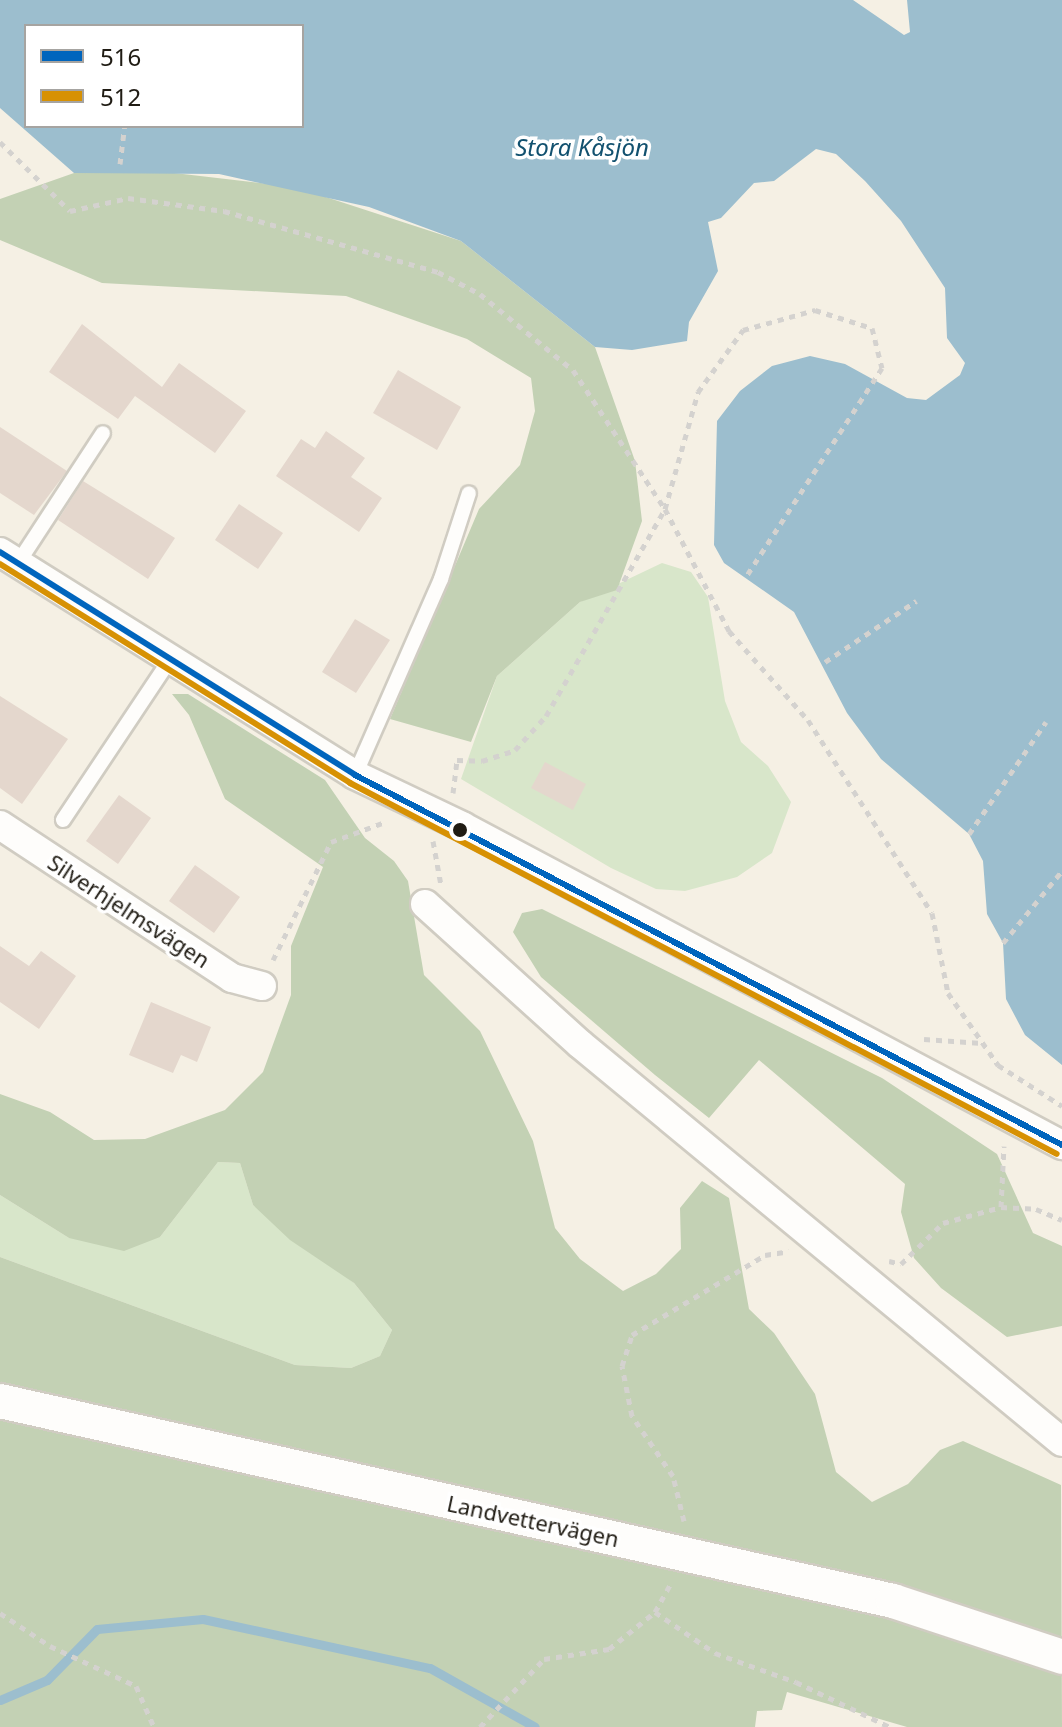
<!DOCTYPE html>
<html>
<head>
<meta charset="utf-8">
<style>
  body { margin:0 }
  #map { position:relative; width:1062px; height:1727px; overflow:hidden; background:#f5f0e4; font-family:"Noto Sans",sans-serif }
  div>[style] { position:absolute }
  [style*='--x'] { left:calc(var(--x)*1px); top:calc(var(--y)*1px); width:calc(var(--w)*1px); rotate:calc(var(--a)*1deg) }
  .green>* { inset:0; background:#d8e6ca }
  .forest>* { inset:0; background:#c3d1b4 }
  .water>* { inset:0; background:#9cbece }
  .stream>* { height:9px; margin:-4.5px; padding:0 4.5px; transform-origin:4.5px; border-radius:4.5px; background:#9cbece }
  .building>* { inset:0; background:#e4d7cd }
  .path>* { height:5px; margin-top:-2.5px; transform-origin:0; background:repeating-linear-gradient(90deg,#d4d2cf 0 6px,transparent 0 12px) }
  .roads { filter:drop-shadow(2px 0 #d0ccc2) drop-shadow(-2px 0 #d0ccc2) drop-shadow(0 2px #d0ccc2) drop-shadow(0 -2px #d0ccc2) }
  .service>* { height:14px; margin:-7px; padding:0 7px; transform-origin:7px; border-radius:7px; background:#fefdfb }
  .minor>* { height:28px; margin:-14px; padding:0 14px; transform-origin:14px; border-radius:14px; background:#fefdfb }
  .tertiary>* { height:34px; margin:-17px; padding:0 17px; transform-origin:17px; border-radius:17px; background:#fefdfb }
  .bus-1>* { height:6px; margin:-3px; padding:0 3px; transform-origin:3px; border-radius:3px; background:#0065bd }
  .bus-2>* { height:6px; margin:-3px; padding:0 3px; transform-origin:3px; border-radius:3px; background:#d79103 }
  .dots>* { width:22px; height:22px; translate:-50% -50%; box-sizing:border-box; border:4px solid #fff; border-radius:50% }
  span { translate:-50% -50%; white-space:nowrap; text-align:center; line-height:1.15; -webkit-text-stroke:7px #fff; paint-order:stroke }
  .street-label { font-size:22px; color:#201c14 }
  .water-label { font-size:24px; color:#12516f; font-style:italic }
  .legend { position:absolute; left:24px; top:24px; width:280px; height:104px; box-sizing:border-box; background:#fff; border:2px solid #a6a4a1; margin:0; padding:10px 14px; list-style:none; font-size:24px; color:#201c14 }
  .legend li { display:flex; align-items:center; gap:16px; height:40px }
  .legend b { width:40px; border:2px solid #a6a4a1 }
</style>
</head>
<body>
<div id="map">
  <div class="green">
    <i style="clip-path:polygon(662px 563px,691px 572px,708px 597px,725px 701px,741px 742px,768px 766px,791px 802px,772px 853px,737px 877px,685px 891px,656px 889px,611px 868px,461px 779px,497px 676px,580px 602px)"></i>
    <i style="clip-path:polygon(218px 1162px,240px 1163px,253px 1205px,354px 1283px,392px 1330px,380px 1356px,351px 1368px,295px 1365px,0 1257px,0 1195px,69px 1238px,160px 1237px)"></i>
  </div>
  <div class="forest">
    <i style="clip-path:polygon(157px 171px,295px 187px,461px 241px,595px 347px,635px 461px,642px 521px,617px 590px,580px 602px,497px 676px,471px 742px,390px 719px,479px 509px,520px 465px,535px 411px,531px 378px,467px 339px,346px 296px,102px 283px,0 240px,0 199px,74px 173px)"></i>
    <i style="clip-path:polygon(172px 694px,188px 694px,325px 780px,365px 838px,394px 861px,408px 881px,424px 975px,480px 1031px,533px 1141px,555px 1228px,580px 1259px,623px 1291px,656px 1274px,681px 1249px,680px 1208px,702px 1181px,729px 1198px,749px 1309px,774px 1333px,815px 1394px,836px 1472px,872px 1502px,908px 1484px,940px 1450px,963px 1441px,1061px 1485px,1062px 1727px,907px 1727px,787px 1692px,782px 1710px,757px 1711px,755px 1727px,0 1727px,0 1257px,295px 1365px,351px 1368px,380px 1356px,392px 1330px,354px 1283px,290px 1240px,253px 1205px,240px 1163px,218px 1162px,160px 1237px,124px 1251px,69px 1238px,0 1195px,0 1094px,50px 1112px,94px 1140px,145px 1139px,225px 1110px,263px 1072px,291px 995px,291px 946px,323px 867px,225px 799px,189px 715px)"></i>
    <i style="clip-path:polygon(542px 909px,882px 1078px,997px 1154px,1033px 1233px,1062px 1246px,1062px 1326px,1007px 1337px,941px 1288px,914px 1258px,901px 1212px,905px 1184px,759px 1060px,709px 1118px,655px 1075px,541px 977px,513px 932px,522px 913px)"></i>
  </div>
  <div class="water">
    <i style="clip-path:polygon(evenodd,0 0,853px 0,904px 35px,910px 32px,907px 0,1062px 0,1062px 1065px,1025px 1035px,1006px 999px,1003px 943px,987px 914px,983px 861px,969px 834px,881px 759px,847px 713px,794px 612px,724px 563px,714px 545px,717px 421px,740px 391px,772px 366px,810px 356px,845px 364px,907px 398px,926px 400px,960px 375px,965px 363px,947px 338px,945px 288px,901px 221px,865px 181px,836px 154px,816px 149px,774px 181px,754px 183px,721px 218px,708px 222px,718px 271px,689px 322px,687px 341px,632px 350px,595px 347px,461px 241px,369px 207px,219px 174px,74px 173px,0 108px,0 0,26px 26px,302px 26px,302px 126px,26px 126px,26px 26px)"></i>
  </div>
  <div class="stream">
    <i style="--x:0;--y:1700;--w:51;--a:-23.1"></i>
    <i style="--x:47;--y:1680;--w:71;--a:-45.6"></i>
    <i style="--x:97;--y:1629;--w:106;--a:-5.4"></i>
    <i style="--x:203;--y:1619;--w:232;--a:12.2"></i>
    <i style="--x:430;--y:1668;--w:120;--a:29.3"></i>
  </div>
  <div class="building">
    <i style="clip-path:polygon(82px 324px,162px 387px,179px 363px,246px 411px,215px 453px,135px 396px,118px 419px,49px 372px)"></i>
    <i style="clip-path:polygon(398px 370px,461px 407px,437px 450px,373px 413px)"></i>
    <i style="clip-path:polygon(0 427px,67px 471px,34px 515px,0 493px)"></i>
    <i style="clip-path:polygon(326px 431px,365px 458px,351px 477px,382px 498px,359px 532px,276px 476px,301px 439px,315px 448px)"></i>
    <i style="clip-path:polygon(83px 481px,175px 538px,148px 579px,58px 520px)"></i>
    <i style="clip-path:polygon(239px 504px,283px 533px,258px 569px,215px 540px)"></i>
    <i style="clip-path:polygon(355px 619px,390px 640px,356px 693px,322px 672px)"></i>
    <i style="clip-path:polygon(0 696px,68px 739px,22px 804px,0 788px)"></i>
    <i style="clip-path:polygon(545px 762px,586px 784px,573px 810px,531px 788px)"></i>
    <i style="clip-path:polygon(119px 795px,151px 818px,118px 864px,86px 841px)"></i>
    <i style="clip-path:polygon(195px 865px,240px 897px,214px 933px,169px 901px)"></i>
    <i style="clip-path:polygon(0 946px,29px 966px,41px 951px,76px 976px,39px 1029px,0 1002px)"></i>
    <i style="clip-path:polygon(151px 1002px,211px 1027px,197px 1062px,181px 1055px,173px 1073px,129px 1055px)"></i>
  </div>
  <div class="path">
    <i style="--x:0;--y:142;--w:98;--a:44.6"></i>
    <i style="--x:70;--y:211;--w:59;--a:-12.6"></i>
    <i style="--x:128;--y:198;--w:97;--a:7.7"></i>
    <i style="--x:224;--y:211;--w:223;--a:15.9"></i>
    <i style="--x:438;--y:272;--w:47;--a:27.6"></i>
    <i style="--x:480;--y:294;--w:120;--a:39.3"></i>
    <i style="--x:573;--y:370;--w:167;--a:56.5"></i>
    <i style="--x:665;--y:509;--w:138;--a:62.3"></i>
    <i style="--x:729;--y:631;--w:119;--a:48.4"></i>
    <i style="--x:808;--y:720;--w:229;--a:57.3"></i>
    <i style="--x:932;--y:913;--w:82;--a:78.7"></i>
    <i style="--x:948;--y:993;--w:88;--a:55.2"></i>
    <i style="--x:998;--y:1065;--w:76;--a:32.6"></i>
    <i style="--x:120;--y:164;--w:38;--a:-83"></i>
    <i style="--x:825;--y:662;--w:110;--a:-33.8"></i>
    <i style="--x:453;--y:793;--w:33;--a:-83"></i>
    <i style="--x:457;--y:760;--w:25;--a:2"></i>
    <i style="--x:482;--y:761;--w:35;--a:-18"></i>
    <i style="--x:515;--y:750;--w:46;--a:-47.6"></i>
    <i style="--x:546;--y:716;--w:239;--a:-60.1"></i>
    <i style="--x:665;--y:509;--w:122;--a:-74.2"></i>
    <i style="--x:698;--y:392;--w:77;--a:-54"></i>
    <i style="--x:743;--y:330;--w:75;--a:-15.5"></i>
    <i style="--x:815;--y:310;--w:60;--a:17.5"></i>
    <i style="--x:872;--y:328;--w:41;--a:76"></i>
    <i style="--x:882;--y:368;--w:251;--a:123.1"></i>
    <i style="--x:969;--y:834;--w:136;--a:-55.5"></i>
    <i style="--x:433;--y:841;--w:45;--a:79.7"></i>
    <i style="--x:1003;--y:943;--w:93;--a:-50.7"></i>
    <i style="--x:273;--y:960;--w:131;--a:-63.8"></i>
    <i style="--x:331;--y:842;--w:58;--a:-20.3"></i>
    <i style="--x:924;--y:1039;--w:58;--a:3.9"></i>
    <i style="--x:1001;--y:1207;--w:61;--a:-87.2"></i>
    <i style="--x:889;--y:1261;--w:12;--a:14"></i>
    <i style="--x:901;--y:1264;--w:59;--a:-44.3"></i>
    <i style="--x:943;--y:1223;--w:60;--a:-15.4"></i>
    <i style="--x:1001;--y:1207;--w:35;--a:3"></i>
    <i style="--x:1036;--y:1209;--w:28;--a:23"></i>
    <i style="--x:684;--y:1521;--w:46;--a:-103.7"></i>
    <i style="--x:673;--y:1476;--w:73;--a:-124.3"></i>
    <i style="--x:632;--y:1416;--w:51;--a:-101.3"></i>
    <i style="--x:622;--y:1366;--w:33;--a:-72"></i>
    <i style="--x:632;--y:1335;--w:155;--a:-31"></i>
    <i style="--x:765;--y:1255;--w:24;--a:-9"></i>
    <i style="--x:655;--y:1612;--w:73;--a:34.3"></i>
    <i style="--x:715;--y:1653;--w:86;--a:19.7"></i>
    <i style="--x:796;--y:1682;--w:104;--a:25.6"></i>
    <i style="--x:0;--y:1613;--w:60;--a:33.4"></i>
    <i style="--x:50;--y:1646;--w:95;--a:24.9"></i>
    <i style="--x:136;--y:1686;--w:45;--a:66.3"></i>
    <i style="--x:480;--y:1727;--w:93;--a:-46.7"></i>
    <i style="--x:544;--y:1659;--w:66;--a:-8.7"></i>
    <i style="--x:609;--y:1649;--w:59;--a:-38.8"></i>
    <i style="--x:655;--y:1612;--w:33;--a:-61"></i>
  </div>
  <div class="roads">
    <div class="service">
      <i style="--x:18;--y:563;--w:155;--a:-56.8"></i>
      <i style="--x:355;--y:775;--w:214;--a:-66.3"></i>
      <i style="--x:441;--y:579;--w:90;--a:-72"></i>
      <i style="--x:63;--y:820;--w:191;--a:-56.3"></i>
    </div>
    <div class="minor">
      <i style="--x:0;--y:552;--w:419;--a:32.1"></i>
      <i style="--x:355;--y:775;--w:119;--a:25.5"></i>
      <i style="--x:462;--y:826;--w:680;--a:28"></i>
      <i style="--x:0;--y:825;--w:278;--a:33.4"></i>
      <i style="--x:232;--y:978;--w:31;--a:15"></i>
      <i style="--x:425;--y:904;--w:209;--a:42.1"></i>
      <i style="--x:580;--y:1044;--w:625;--a:39.55"></i>
    </div>
    <div class="tertiary">
      <i style="--x:0;--y:1401;--w:915;--a:12.62"></i>
      <i style="--x:893;--y:1601;--w:178;--a:18.3"></i>
    </div>
  </div>
  <div class="bus-1">
    <i style="--x:0;--y:552;--w:419;--a:32.1"></i>
    <i style="--x:355;--y:775;--w:798;--a:27.62"></i>
  </div>
  <div class="bus-2">
    <i style="--x:0;--y:564;--w:413;--a:32"></i>
    <i style="--x:350;--y:783;--w:798;--a:27.69"></i>
  </div>
  <div class="dots">
    <i style="left:460px;top:830px;background:#201c14"></i>
  </div>
  <div class="street-label">
    <span style="left:129px;top:911px;rotate:33deg">Silverhjelmsvägen</span>
    <span style="left:533px;top:1521px;rotate:12deg">Landvettervägen</span>
  </div>
  <div class="water-label">
    <span style="left:582px;top:147px">Stora Kåsjön</span>
  </div>
  <ul class="legend">
  <li><b style="height:10px;background:#0065bd"></b>516</li>
  <li><b style="height:10px;background:#d79103"></b>512</li>
  </ul>
</div>
</body>
</html>
